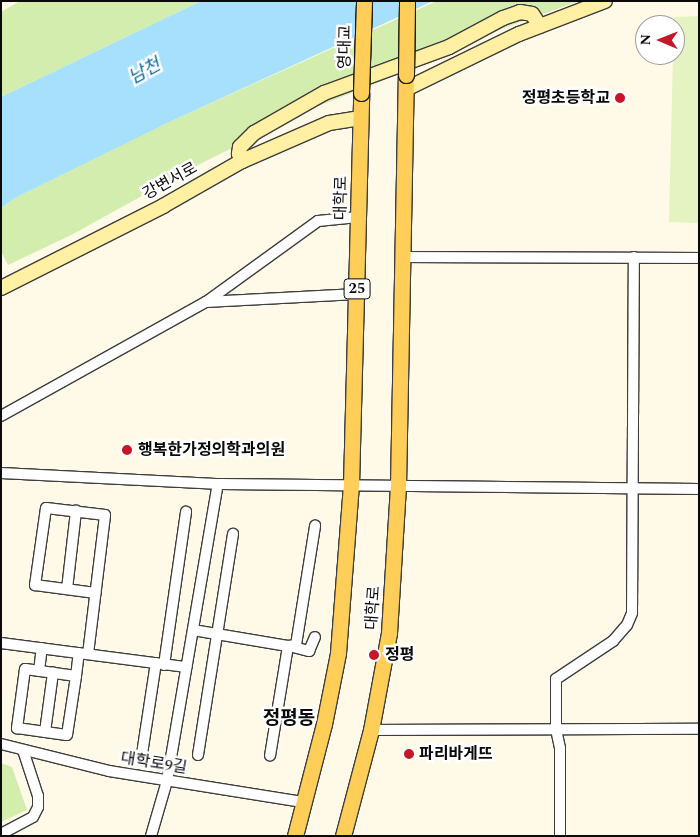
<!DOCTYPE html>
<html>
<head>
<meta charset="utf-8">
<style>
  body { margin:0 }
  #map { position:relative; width:700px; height:837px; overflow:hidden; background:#fff9e8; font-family:Spectral,"Noto Sans KR",serif }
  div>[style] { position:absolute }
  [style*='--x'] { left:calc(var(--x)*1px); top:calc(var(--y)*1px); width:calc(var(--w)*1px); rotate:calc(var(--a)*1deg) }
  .green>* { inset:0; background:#d2edae }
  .pitch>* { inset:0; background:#e4f3c1 }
  .water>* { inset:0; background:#a7e0fc }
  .roads { filter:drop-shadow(1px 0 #3d3d3d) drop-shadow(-1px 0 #3d3d3d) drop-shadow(0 1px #3d3d3d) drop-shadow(0 -1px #3d3d3d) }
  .street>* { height:10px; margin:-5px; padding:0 5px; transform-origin:5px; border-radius:5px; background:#fff }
  .secondary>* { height:14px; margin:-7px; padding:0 7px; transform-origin:7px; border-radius:7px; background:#fff0a3 }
  .primary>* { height:15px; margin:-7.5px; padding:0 7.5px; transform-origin:7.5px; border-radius:7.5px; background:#ffce58 }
  .bridges { filter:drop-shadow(1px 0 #1b1b1b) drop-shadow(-1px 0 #1b1b1b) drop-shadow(0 1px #1b1b1b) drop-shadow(0 -1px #1b1b1b) }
  .primary-bridge>* { height:15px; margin:-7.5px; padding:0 7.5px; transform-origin:7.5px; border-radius:7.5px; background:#ffce58 }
  .dots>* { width:14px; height:14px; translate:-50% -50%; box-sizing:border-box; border:2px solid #fff; border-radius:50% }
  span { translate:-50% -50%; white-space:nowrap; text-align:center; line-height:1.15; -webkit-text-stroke:5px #fff; paint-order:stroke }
  .shield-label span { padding:1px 4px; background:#fff; border:1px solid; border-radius:4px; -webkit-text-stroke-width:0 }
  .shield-label { font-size:15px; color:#0a0a0a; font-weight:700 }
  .street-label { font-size:16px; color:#0a0a0a }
  .poi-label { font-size:16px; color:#0a0a0a; font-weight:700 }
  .right { translate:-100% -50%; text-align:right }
  .left { translate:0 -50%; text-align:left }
  .water-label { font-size:18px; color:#0a6aa6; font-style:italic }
  .quarter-label { font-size:19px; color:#0a0a0a; font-weight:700 }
  .frame { position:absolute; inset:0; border:2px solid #0a0a0a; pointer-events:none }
  .north { position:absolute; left:635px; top:15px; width:50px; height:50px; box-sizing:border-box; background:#fff; border:1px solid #9d9d9d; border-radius:50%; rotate:271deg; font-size:14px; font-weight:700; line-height:20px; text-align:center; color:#0a0a0a }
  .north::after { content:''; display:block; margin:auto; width:18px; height:22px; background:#c61728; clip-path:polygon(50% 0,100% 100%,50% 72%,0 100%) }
</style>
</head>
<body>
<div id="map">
  <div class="green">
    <i style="clip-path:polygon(20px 1px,201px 1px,1px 97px,1px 12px)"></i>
    <i style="clip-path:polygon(437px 1px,579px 1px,504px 28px,430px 62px,306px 111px,198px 165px,73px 234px,8px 265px,1px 251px,1px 208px,15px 198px,156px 128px)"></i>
    <i style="clip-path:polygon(1px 763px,12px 767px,27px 810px,1px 822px)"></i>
  </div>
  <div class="pitch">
    <i style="clip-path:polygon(699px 16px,699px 223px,669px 222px,673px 55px,675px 55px,674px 17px)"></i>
  </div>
  <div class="water">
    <i style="clip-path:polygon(201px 1px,433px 1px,165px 124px,15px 198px,1px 208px,1px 97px)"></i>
  </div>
  <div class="roads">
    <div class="street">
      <i style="--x:403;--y:257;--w:296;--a:0.2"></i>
      <i style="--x:206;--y:302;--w:138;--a:-35.9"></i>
      <i style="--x:318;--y:221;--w:40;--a:-5.7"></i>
      <i style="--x:1;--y:416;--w:235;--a:-29.1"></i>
      <i style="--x:206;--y:302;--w:151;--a:-3"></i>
      <i style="--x:1;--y:473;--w:220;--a:2.9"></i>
      <i style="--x:221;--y:484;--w:478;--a:0.6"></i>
      <i style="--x:67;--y:589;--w:79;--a:-83.4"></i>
      <i style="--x:193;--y:630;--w:96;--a:9.6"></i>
      <i style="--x:288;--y:646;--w:111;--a:99.3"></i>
      <i style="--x:1;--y:643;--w:187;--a:7.4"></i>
      <i style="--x:288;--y:646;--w:8;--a:-7"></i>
      <i style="--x:296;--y:645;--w:121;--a:-80.9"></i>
      <i style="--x:289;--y:646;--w:21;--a:14"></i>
      <i style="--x:309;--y:651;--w:15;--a:-67"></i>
      <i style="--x:88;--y:654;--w:140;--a:-83"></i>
      <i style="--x:105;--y:515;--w:59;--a:-173.2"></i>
      <i style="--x:46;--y:508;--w:78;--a:98.1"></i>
      <i style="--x:35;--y:585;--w:61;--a:7.6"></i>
      <i style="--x:164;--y:665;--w:155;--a:-81.8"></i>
      <i style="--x:39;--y:671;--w:23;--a:-83"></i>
      <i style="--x:76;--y:676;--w:51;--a:-172.2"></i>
      <i style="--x:25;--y:669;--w:60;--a:97.7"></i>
      <i style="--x:17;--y:728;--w:50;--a:8"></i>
      <i style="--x:67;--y:735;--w:60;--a:-81.3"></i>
      <i style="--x:76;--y:676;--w:23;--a:-83"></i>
      <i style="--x:371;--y:730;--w:328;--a:-0.2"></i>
      <i style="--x:45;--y:732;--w:60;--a:-82.3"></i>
      <i style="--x:1;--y:744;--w:111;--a:14"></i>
      <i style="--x:109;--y:771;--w:196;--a:9.1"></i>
      <i style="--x:142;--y:754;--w:92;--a:-81.3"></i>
      <i style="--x:198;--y:755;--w:224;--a:-81"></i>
      <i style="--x:1;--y:834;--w:36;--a:-28"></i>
      <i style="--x:33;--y:817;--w:11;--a:-63"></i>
      <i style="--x:38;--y:807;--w:11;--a:-90"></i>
      <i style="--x:38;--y:796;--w:48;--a:-108.1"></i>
      <i style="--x:151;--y:836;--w:57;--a:-73.8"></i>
      <i style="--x:167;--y:781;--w:301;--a:-80.3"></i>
      <i style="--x:560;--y:836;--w:88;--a:-90"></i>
      <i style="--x:560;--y:748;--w:19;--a:-102"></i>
      <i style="--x:556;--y:729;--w:50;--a:-90"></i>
      <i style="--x:556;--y:679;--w:69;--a:-33.7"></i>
      <i style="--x:613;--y:641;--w:21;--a:-49"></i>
      <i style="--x:627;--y:625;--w:13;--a:-67"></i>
      <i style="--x:632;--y:613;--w:356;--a:-89.7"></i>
    </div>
    <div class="secondary">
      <i style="--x:406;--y:89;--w:126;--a:-26"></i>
      <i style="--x:519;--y:34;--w:92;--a:-21"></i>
      <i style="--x:242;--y:161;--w:8;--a:-113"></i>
      <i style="--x:239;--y:154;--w:7;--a:-82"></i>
      <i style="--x:240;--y:147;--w:20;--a:-45"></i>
      <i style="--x:254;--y:133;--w:81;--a:-29.7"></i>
      <i style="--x:324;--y:93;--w:133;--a:-20.2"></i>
      <i style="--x:449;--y:47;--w:61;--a:-28.2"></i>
      <i style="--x:503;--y:18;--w:18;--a:-19"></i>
      <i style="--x:520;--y:12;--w:12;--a:9"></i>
      <i style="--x:532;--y:14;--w:14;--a:56"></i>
      <i style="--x:1;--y:288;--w:182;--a:-26.8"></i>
      <i style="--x:163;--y:206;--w:91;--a:-29.7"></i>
      <i style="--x:242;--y:161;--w:95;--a:-23.6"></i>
      <i style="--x:329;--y:123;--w:32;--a:-9"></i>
    </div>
    <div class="primary">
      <i style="--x:295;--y:836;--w:116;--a:-75.5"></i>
      <i style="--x:324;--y:724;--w:72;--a:-78.8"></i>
      <i style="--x:338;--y:653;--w:169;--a:-85.6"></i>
      <i style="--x:351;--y:485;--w:392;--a:-88.5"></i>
      <i style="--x:343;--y:836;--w:110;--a:-75.2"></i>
      <i style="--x:371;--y:730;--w:99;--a:-79.5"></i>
      <i style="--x:389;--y:633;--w:147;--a:-86.5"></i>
      <i style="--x:398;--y:486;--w:411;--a:-88.9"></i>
    </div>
  </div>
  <div class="bridges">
    <div class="primary-bridge">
      <i style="--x:406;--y:75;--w:74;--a:-89.2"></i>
      <i style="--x:361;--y:93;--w:92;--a:-88.1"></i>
    </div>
  </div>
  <div class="dots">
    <i style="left:620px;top:98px;background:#c61728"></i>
    <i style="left:127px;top:450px;background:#c61728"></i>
    <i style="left:374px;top:655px;background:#c61728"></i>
    <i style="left:409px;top:754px;background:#c61728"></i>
  </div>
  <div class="shield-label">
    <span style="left:357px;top:289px">25</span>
  </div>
  <div class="street-label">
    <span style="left:345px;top:47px;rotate:-89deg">영대교</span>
    <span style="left:170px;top:181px;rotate:-29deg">강변서로</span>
    <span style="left:341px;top:198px;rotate:-89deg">대학로</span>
    <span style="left:373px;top:608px;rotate:-86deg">대학로</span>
    <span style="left:154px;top:763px;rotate:9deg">대학로9길</span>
  </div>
  <div class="poi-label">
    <span class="right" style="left:610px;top:98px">정평초등학교</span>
    <span class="left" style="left:138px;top:450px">행복한가정의학과의원</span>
    <span class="left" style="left:385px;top:655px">정평</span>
    <span class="left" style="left:419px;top:754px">파리바게뜨</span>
  </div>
  <div class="water-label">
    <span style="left:145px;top:72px;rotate:-29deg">남천</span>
  </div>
  <div class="quarter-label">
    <span style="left:289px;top:719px">정평동</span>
  </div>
  <div class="frame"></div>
  <div class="north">N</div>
</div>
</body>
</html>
